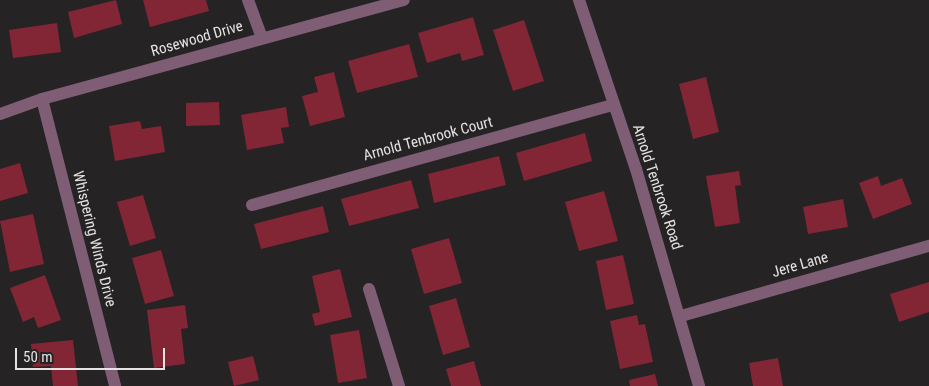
<!DOCTYPE html>
<html>
<head>
<meta charset="utf-8">
<style>
  body { margin:0 }
  #map { position:relative; width:929px; height:386px; overflow:hidden; background:#262324; font-family:"Roboto Condensed",sans-serif }
  div>[style] { position:absolute }
  [style*='--x'] { left:calc(var(--x)*1px); top:calc(var(--y)*1px); width:calc(var(--w)*1px); rotate:calc(var(--a)*1deg) }
  .building>* { inset:0; background:#822534 }
  .minor>* { height:12px; margin:-6px; padding:0 6px; transform-origin:6px; border-radius:6px; background:#7f5d75 }
  .tertiary>* { height:12px; margin:-6px; padding:0 6px; transform-origin:6px; border-radius:6px; background:#7f5d75 }
  span { translate:-50% -50%; white-space:nowrap; text-align:center; line-height:1.15; -webkit-text-stroke:4px #262324; paint-order:stroke }
  .street-label { font-size:15px; color:#e5e3e3 }
  .scale { position:absolute; left:15px; top:348px; width:150px; height:22px; box-sizing:border-box; border:2px solid #e5e3e3; border-top:0; padding-left:6px; font-size:15px; line-height:18px; white-space:nowrap; color:#e5e3e3; -webkit-text-stroke:4px #262324; paint-order:stroke }
</style>
</head>
<body>
<div id="map">
  <div class="building">
    <i style="clip-path:polygon(116px 0,122px 24px,74px 38px,68px 12px)"></i>
    <i style="clip-path:polygon(143px 0,206px 0,209px 11px,150px 27px)"></i>
    <i style="clip-path:polygon(473px 17px,484px 55px,462px 61px,460px 53px,427px 63px,418px 33px)"></i>
    <i style="clip-path:polygon(524px 20px,544px 81px,513px 91px,493px 30px)"></i>
    <i style="clip-path:polygon(57px 23px,61px 52px,13px 58px,9px 30px)"></i>
    <i style="clip-path:polygon(409px 44px,418px 77px,357px 93px,348px 61px)"></i>
    <i style="clip-path:polygon(334px 72px,345px 117px,310px 126px,302px 96px,318px 92px,314px 77px)"></i>
    <i style="clip-path:polygon(706px 77px,719px 132px,693px 139px,679px 84px)"></i>
    <i style="clip-path:polygon(219px 102px,220px 125px,186px 126px,186px 103px)"></i>
    <i style="clip-path:polygon(286px 107px,289px 127px,281px 128px,284px 143px,247px 150px,241px 115px)"></i>
    <i style="clip-path:polygon(140px 121px,142px 129px,161px 126px,165px 152px,115px 161px,109px 126px)"></i>
    <i style="clip-path:polygon(585px 133px,592px 161px,524px 181px,516px 153px)"></i>
    <i style="clip-path:polygon(499px 156px,506px 185px,434px 203px,428px 174px)"></i>
    <i style="clip-path:polygon(20px 163px,28px 193px,0 201px,0 169px)"></i>
    <i style="clip-path:polygon(739px 171px,741px 185px,735px 186px,740px 223px,715px 227px,706px 176px)"></i>
    <i style="clip-path:polygon(878px 176px,881px 186px,902px 178px,912px 204px,873px 219px,859px 183px)"></i>
    <i style="clip-path:polygon(411px 180px,419px 208px,349px 226px,341px 199px)"></i>
    <i style="clip-path:polygon(604px 191px,618px 241px,579px 251px,565px 202px)"></i>
    <i style="clip-path:polygon(143px 195px,156px 238px,130px 246px,117px 202px)"></i>
    <i style="clip-path:polygon(843px 199px,848px 227px,808px 234px,803px 207px)"></i>
    <i style="clip-path:polygon(323px 206px,329px 232px,261px 249px,254px 224px)"></i>
    <i style="clip-path:polygon(33px 214px,44px 264px,10px 272px,0 221px)"></i>
    <i style="clip-path:polygon(449px 238px,462px 283px,424px 294px,411px 249px)"></i>
    <i style="clip-path:polygon(161px 250px,174px 296px,145px 304px,132px 258px)"></i>
    <i style="clip-path:polygon(623px 255px,634px 304px,606px 310px,596px 261px)"></i>
    <i style="clip-path:polygon(340px 269px,352px 317px,315px 326px,312px 314px,320px 312px,312px 276px)"></i>
    <i style="clip-path:polygon(45px 275px,61px 320px,38px 328px,34px 317px,23px 322px,10px 288px)"></i>
    <i style="clip-path:polygon(929px 282px,929px 312px,899px 322px,890px 294px)"></i>
    <i style="clip-path:polygon(456px 298px,470px 347px,443px 355px,429px 306px)"></i>
    <i style="clip-path:polygon(185px 305px,188px 328px,181px 329px,185px 364px,154px 368px,147px 310px)"></i>
    <i style="clip-path:polygon(637px 315px,639px 325px,645px 324px,653px 362px,620px 369px,610px 321px)"></i>
    <i style="clip-path:polygon(359px 330px,367px 378px,338px 383px,330px 335px)"></i>
    <i style="clip-path:polygon(73px 340px,78px 386px,53px 386px,51px 366px,33px 367px,31px 344px)"></i>
    <i style="clip-path:polygon(253px 356px,259px 380px,234px 386px,228px 362px)"></i>
    <i style="clip-path:polygon(778px 358px,783px 386px,753px 386px,749px 363px)"></i>
    <i style="clip-path:polygon(474px 361px,481px 386px,451px 386px,446px 369px)"></i>
    <i style="clip-path:polygon(655px 374px,658px 386px,630px 386px,629px 380px)"></i>
  </div>
  <div class="minor">
    <i style="--x:248;--y:0;--w:40;--a:69.8"></i>
    <i style="--x:42;--y:99;--w:296;--a:75.7"></i>
    <i style="--x:0;--y:114;--w:45;--a:-19.7"></i>
    <i style="--x:42;--y:99;--w:375;--a:-15.3"></i>
    <i style="--x:252;--y:205;--w:375;--a:-15.5"></i>
    <i style="--x:369;--y:289;--w:102;--a:72.8"></i>
    <i style="--x:681;--y:316;--w:258;--a:-15.8"></i>
  </div>
  <div class="tertiary">
    <i style="--x:579;--y:0;--w:178;--a:71.4"></i>
    <i style="--x:636;--y:169;--w:226;--a:73.8"></i>
  </div>
  <div class="street-label">
    <span style="left:197px;top:39px;rotate:-16deg">Rosewood Drive</span>
    <span style="left:428px;top:139px;rotate:-15deg">Arnold Tenbrook Court</span>
    <span style="left:657px;top:187px;rotate:72deg">Arnold Tenbrook Road</span>
    <span style="left:94px;top:239px;rotate:76deg">Whispering Winds Drive</span>
    <span style="left:800px;top:265px;rotate:-16deg">Jere Lane</span>
  </div>
  <div class="scale">50 m</div>
</div>
</body>
</html>
